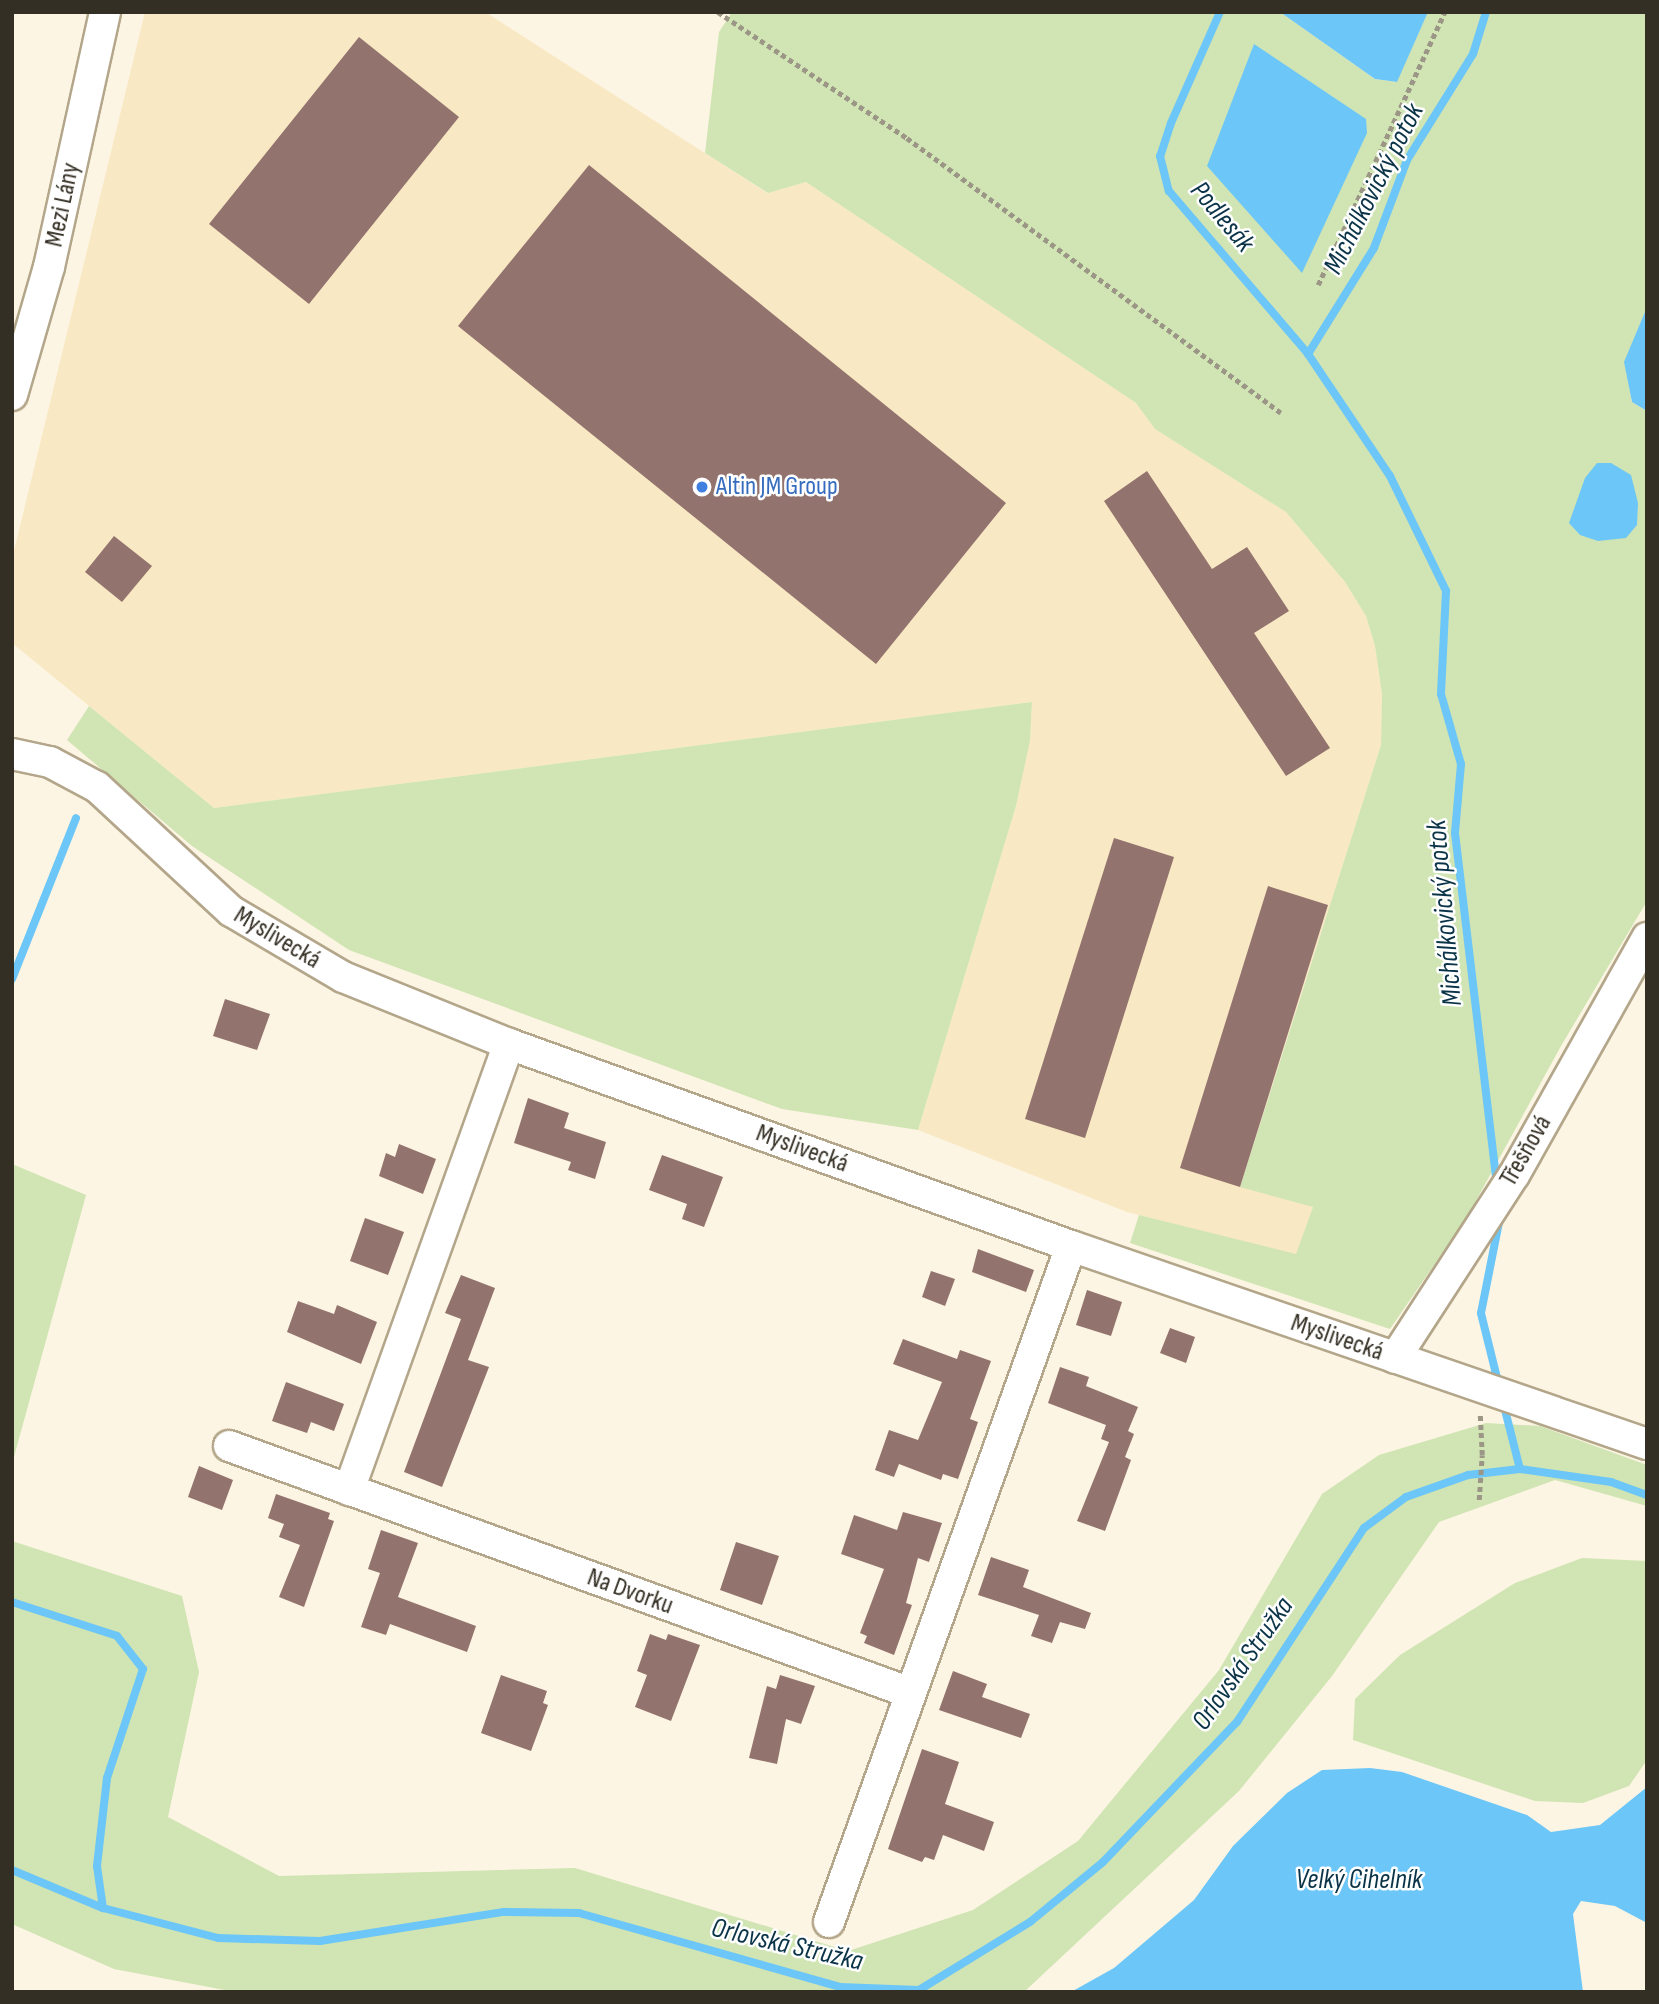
<!DOCTYPE html>
<html>
<head>
<meta charset="utf-8">
<style>
  body { margin:0 }
  #map { position:relative; width:1659px; height:2004px; overflow:hidden; background:#fdf5e3; font-family:"Sofia Sans Condensed",sans-serif }
  div>[style] { position:absolute }
  [style*='--x'] { left:calc(var(--x)*1px); top:calc(var(--y)*1px); width:calc(var(--w)*1px); rotate:calc(var(--a)*1deg) }
  .built>* { inset:0; background:#f9e8c4 }
  .green>* { inset:0; background:#d0e5b3 }
  .water>* { inset:0; background:#6cc6f7 }
  .stream>* { height:8px; margin:-4px; padding:0 4px; transform-origin:4px; border-radius:4px; background:#6cc6f7 }
  .building>* { inset:0; background:#93736d }
  .path>* { height:4.5px; margin-top:-2.25px; transform-origin:0; background:repeating-linear-gradient(90deg,#9c9687 0 5px,transparent 0 8.5px) }
  .roads { filter:drop-shadow(2px 0 #b3a68a) drop-shadow(-2px 0 #b3a68a) drop-shadow(0 2px #b3a68a) drop-shadow(0 -2px #b3a68a) }
  .street>* { height:30px; margin:-15px; padding:0 15px; transform-origin:15px; border-radius:15px; background:#fff }
  .dots>* { width:19px; height:19px; translate:-50% -50%; box-sizing:border-box; border:4px solid #fff; border-radius:50% }
  span { translate:-50% -50%; white-space:nowrap; text-align:center; line-height:1.15; -webkit-text-stroke:5px #fff; paint-order:stroke }
  .street-label { font-size:26px; color:#342f24 }
  .shop-label { font-size:26px; color:#366cbe }
  .left { translate:0 -50%; text-align:left }
  .water-label { font-size:28px; color:#0b3448; font-style:italic }
  .frame { position:absolute; inset:0; border:14px solid #342f24; pointer-events:none }
</style>
</head>
<body>
<div id="map">
  <div class="built">
    <i style="clip-path:polygon(145px 12px,485px 12px,767px 193px,806px 182px,1136px 403px,1155px 429px,1286px 512px,1345px 582px,1366px 616px,1375px 646px,1382px 694px,1381px 745px,1240px 1186px,1313px 1207px,1296px 1255px,1127px 1212px,918px 1130px,1016px 806px,1030px 741px,1032px 702px,214px 808px,12px 643px,12px 559px)"></i>
  </div>
  <div class="green">
    <i style="clip-path:polygon(732px 12px,1280px 12px,1375px 79px,1396px 82px,1428px 12px,1647px 12px,1647px 307px,1625px 362px,1632px 402px,1647px 411px,1647px 901px,1561px 1046px,1467px 1217px,1390px 1329px,1130px 1243px,1139px 1215px,1296px 1254px,1313px 1207px,1240px 1187px,1381px 745px,1382px 694px,1375px 646px,1366px 616px,1345px 582px,1286px 512px,1155px 429px,1136px 403px,806px 182px,768px 193px,705px 153px,719px 32px)"></i>
    <i style="clip-path:polygon(1032px 702px,1030px 741px,1016px 806px,918px 1130px,782px 1109px,349px 950px,192px 846px,67px 740px,89px 706px,214px 808px)"></i>
    <i style="clip-path:polygon(12px 1164px,86px 1195px,12px 1464px)"></i>
    <i style="clip-path:polygon(1486px 1423px,1540px 1426px,1647px 1465px,1647px 1506px,1555px 1480px,1439px 1522px,1332px 1676px,1239px 1791px,1024px 1992px,235px 1992px,114px 1969px,12px 1924px,12px 1541px,182px 1596px,199px 1672px,168px 1817px,279px 1876px,575px 1868px,848px 1951px,973px 1910px,1078px 1841px,1219px 1670px,1322px 1494px,1379px 1455px)"></i>
    <i style="clip-path:polygon(1582px 1558px,1647px 1561px,1647px 1760px,1629px 1786px,1583px 1803px,1535px 1801px,1353px 1740px,1355px 1699px,1400px 1655px,1515px 1583px)"></i>
  </div>
  <div class="water">
    <i style="clip-path:polygon(1280px 12px,1428px 12px,1397px 82px,1375px 79px)"></i>
    <i style="clip-path:polygon(1254px 44px,1366px 119px,1367px 133px,1302px 273px,1207px 166px)"></i>
    <i style="clip-path:polygon(1647px 307px,1647px 411px,1632px 402px,1624px 362px)"></i>
    <i style="clip-path:polygon(1597px 463px,1611px 463px,1631px 475px,1638px 503px,1637px 525px,1626px 538px,1598px 541px,1580px 535px,1569px 523px,1585px 478px)"></i>
    <i style="clip-path:polygon(1370px 1768px,1402px 1772px,1527px 1815px,1551px 1832px,1600px 1825px,1647px 1787px,1647px 1923px,1615px 1906px,1581px 1901px,1573px 1914px,1583px 1992px,1071px 1992px,1114px 1968px,1194px 1900px,1233px 1846px,1287px 1793px,1322px 1770px)"></i>
  </div>
  <div class="stream">
    <i style="--x:1220;--y:12;--w:121;--a:113.8"></i>
    <i style="--x:1171;--y:123;--w:35;--a:108"></i>
    <i style="--x:1160;--y:156;--w:36;--a:76"></i>
    <i style="--x:1169;--y:191;--w:214;--a:49.5"></i>
    <i style="--x:1486;--y:12;--w:44;--a:107.2"></i>
    <i style="--x:1473;--y:54;--w:125;--a:121.9"></i>
    <i style="--x:1407;--y:160;--w:94;--a:110.6"></i>
    <i style="--x:1374;--y:248;--w:125;--a:121.9"></i>
    <i style="--x:1308;--y:354;--w:147;--a:56.1"></i>
    <i style="--x:1390;--y:476;--w:128;--a:64"></i>
    <i style="--x:1446;--y:591;--w:103;--a:92.8"></i>
    <i style="--x:1441;--y:694;--w:73;--a:74.1"></i>
    <i style="--x:1461;--y:764;--w:69;--a:95"></i>
    <i style="--x:1455;--y:833;--w:353;--a:83.2"></i>
    <i style="--x:12;--y:979;--w:173;--a:-68.3"></i>
    <i style="--x:1499;--y:1386;--w:75;--a:-103.9"></i>
    <i style="--x:1481;--y:1313;--w:98;--a:-78.8"></i>
    <i style="--x:1503;--y:1402;--w:69;--a:75.8"></i>
    <i style="--x:12;--y:1602;--w:110;--a:17.9"></i>
    <i style="--x:117;--y:1636;--w:42;--a:51.8"></i>
    <i style="--x:143;--y:1669;--w:115;--a:108.3"></i>
    <i style="--x:107;--y:1778;--w:89;--a:96.5"></i>
    <i style="--x:97;--y:1866;--w:42;--a:81.9"></i>
    <i style="--x:103;--y:1908;--w:119;--a:14.6"></i>
    <i style="--x:218;--y:1938;--w:102;--a:1.7"></i>
    <i style="--x:320;--y:1941;--w:186;--a:-9"></i>
    <i style="--x:504;--y:1912;--w:75;--a:0.8"></i>
    <i style="--x:579;--y:1913;--w:271;--a:15.8"></i>
    <i style="--x:840;--y:1987;--w:79;--a:2.2"></i>
    <i style="--x:919;--y:1990;--w:130;--a:-31.5"></i>
    <i style="--x:1030;--y:1922;--w:94;--a:-39.4"></i>
    <i style="--x:1103;--y:1862;--w:194;--a:-46.3"></i>
    <i style="--x:1237;--y:1722;--w:232;--a:-56.8"></i>
    <i style="--x:1364;--y:1528;--w:52;--a:-36.4"></i>
    <i style="--x:1406;--y:1497;--w:66;--a:-19.5"></i>
    <i style="--x:1468;--y:1475;--w:52;--a:-6.6"></i>
    <i style="--x:1520;--y:1469;--w:92;--a:8.1"></i>
    <i style="--x:1611;--y:1482;--w:38;--a:20"></i>
    <i style="--x:12;--y:1870;--w:99;--a:22.7"></i>
  </div>
  <div class="building">
    <i style="clip-path:polygon(359px 37px,459px 117px,309px 304px,209px 224px)"></i>
    <i style="clip-path:polygon(589px 165px,1006px 503px,876px 664px,458px 326px)"></i>
    <i style="clip-path:polygon(1147px 471px,1212px 569px,1247px 547px,1289px 611px,1254px 633px,1330px 748px,1286px 776px,1104px 501px)"></i>
    <i style="clip-path:polygon(114px 536px,152px 566px,122px 602px,85px 572px)"></i>
    <i style="clip-path:polygon(1114px 838px,1174px 857px,1085px 1138px,1025px 1119px)"></i>
    <i style="clip-path:polygon(1268px 886px,1328px 905px,1240px 1187px,1180px 1168px)"></i>
    <i style="clip-path:polygon(225px 999px,270px 1014px,257px 1050px,213px 1036px)"></i>
    <i style="clip-path:polygon(528px 1098px,569px 1113px,564px 1128px,606px 1142px,595px 1179px,568px 1170px,571px 1162px,514px 1143px)"></i>
    <i style="clip-path:polygon(399px 1144px,436px 1159px,423px 1194px,379px 1176px,386px 1153px,395px 1157px)"></i>
    <i style="clip-path:polygon(662px 1155px,723px 1177px,704px 1227px,682px 1219px,687px 1204px,649px 1190px)"></i>
    <i style="clip-path:polygon(365px 1218px,404px 1232px,388px 1275px,350px 1261px)"></i>
    <i style="clip-path:polygon(978px 1249px,1034px 1270px,1026px 1292px,972px 1272px)"></i>
    <i style="clip-path:polygon(931px 1271px,955px 1279px,945px 1306px,922px 1297px)"></i>
    <i style="clip-path:polygon(461px 1275px,495px 1288px,468px 1360px,489px 1367px,442px 1487px,404px 1472px,461px 1319px,445px 1313px)"></i>
    <i style="clip-path:polygon(1087px 1290px,1122px 1302px,1111px 1336px,1076px 1325px)"></i>
    <i style="clip-path:polygon(298px 1301px,334px 1314px,337px 1305px,377px 1322px,361px 1364px,287px 1332px)"></i>
    <i style="clip-path:polygon(1170px 1328px,1195px 1337px,1186px 1363px,1160px 1353px)"></i>
    <i style="clip-path:polygon(903px 1339px,957px 1359px,960px 1350px,991px 1361px,970px 1419px,978px 1422px,958px 1479px,943px 1474px,941px 1480px,899px 1464px,894px 1477px,875px 1470px,889px 1430px,918px 1440px,942px 1382px,893px 1364px)"></i>
    <i style="clip-path:polygon(1060px 1367px,1089px 1377px,1086px 1386px,1138px 1407px,1128px 1431px,1134px 1434px,1125px 1457px,1131px 1460px,1105px 1531px,1077px 1521px,1109px 1442px,1101px 1439px,1106px 1425px,1048px 1403px)"></i>
    <i style="clip-path:polygon(286px 1382px,344px 1404px,334px 1431px,311px 1422px,307px 1433px,272px 1421px)"></i>
    <i style="clip-path:polygon(199px 1466px,233px 1480px,222px 1510px,188px 1497px)"></i>
    <i style="clip-path:polygon(276px 1494px,330px 1513px,328px 1519px,334px 1521px,304px 1607px,279px 1597px,300px 1545px,279px 1537px,284px 1524px,268px 1518px)"></i>
    <i style="clip-path:polygon(903px 1512px,942px 1523px,929px 1562px,918px 1558px,906px 1603px,912px 1605px,894px 1655px,864px 1643px,867px 1636px,860px 1633px,884px 1569px,841px 1554px,854px 1515px,897px 1530px)"></i>
    <i style="clip-path:polygon(381px 1530px,418px 1543px,398px 1597px,476px 1626px,467px 1652px,390px 1624px,386px 1635px,361px 1627px,380px 1573px,368px 1569px)"></i>
    <i style="clip-path:polygon(736px 1542px,779px 1556px,762px 1605px,720px 1590px)"></i>
    <i style="clip-path:polygon(991px 1557px,1029px 1570px,1023px 1587px,1091px 1613px,1085px 1629px,1060px 1622px,1052px 1643px,1031px 1636px,1039px 1615px,978px 1595px)"></i>
    <i style="clip-path:polygon(650px 1634px,666px 1640px,668px 1634px,700px 1645px,671px 1721px,635px 1707px,647px 1675px,637px 1671px)"></i>
    <i style="clip-path:polygon(953px 1671px,987px 1684px,982px 1697px,1030px 1714px,1021px 1738px,939px 1710px)"></i>
    <i style="clip-path:polygon(501px 1675px,547px 1691px,543px 1703px,548px 1705px,531px 1751px,481px 1733px)"></i>
    <i style="clip-path:polygon(780px 1675px,815px 1686px,801px 1724px,786px 1719px,777px 1764px,749px 1758px,767px 1686px,776px 1689px)"></i>
    <i style="clip-path:polygon(922px 1749px,959px 1762px,945px 1804px,994px 1822px,984px 1851px,943px 1835px,934px 1860px,925px 1857px,922px 1862px,888px 1849px)"></i>
  </div>
  <div class="path">
    <i style="--x:718;--y:12;--w:227;--a:33.7"></i>
    <i style="--x:907;--y:138;--w:464;--a:36.3"></i>
    <i style="--x:1318;--y:285;--w:301;--a:-65.1"></i>
    <i style="--x:1479;--y:1500;--w:45;--a:-86.2"></i>
    <i style="--x:1482;--y:1455;--w:41;--a:-92.8"></i>
  </div>
  <div class="roads">
    <div class="street">
      <i style="--x:12;--y:395;--w:133;--a:-73.9"></i>
      <i style="--x:49;--y:267;--w:261;--a:-77.6"></i>
      <i style="--x:12;--y:754;--w:39;--a:12"></i>
      <i style="--x:50;--y:762;--w:53;--a:28"></i>
      <i style="--x:97;--y:787;--w:183;--a:42.8"></i>
      <i style="--x:231;--y:911;--w:130;--a:30.5"></i>
      <i style="--x:343;--y:977;--w:179;--a:22"></i>
      <i style="--x:509;--y:1044;--w:597;--a:19.77"></i>
      <i style="--x:1071;--y:1246;--w:609;--a:18.97"></i>
      <i style="--x:1395;--y:1358;--w:218;--a:-57"></i>
      <i style="--x:1514;--y:1175;--w:272;--a:-60.7"></i>
      <i style="--x:229;--y:1446;--w:725;--a:19.91"></i>
      <i style="--x:349;--y:1490;--w:474;--a:-70.3"></i>
      <i style="--x:829;--y:1922;--w:718;--a:-70.3"></i>
    </div>
  </div>
  <div class="dots">
    <i style="left:702px;top:487px;background:#3f7fe0"></i>
  </div>
  <div class="street-label">
    <span style="left:63px;top:205px;rotate:-78deg">Mezi Lány</span>
    <span style="left:277px;top:938px;rotate:31deg">Myslivecká</span>
    <span style="left:802px;top:1149px;rotate:20deg">Myslivecká</span>
    <span style="left:1526px;top:1151px;rotate:-60deg">Třešňová</span>
    <span style="left:1337px;top:1338px;rotate:19deg">Myslivecká</span>
    <span style="left:630px;top:1592px;rotate:20deg">Na Dvorku</span>
  </div>
  <div class="shop-label">
    <span class="left" style="left:716px;top:487px">Altin JM Group</span>
  </div>
  <div class="water-label">
    <span style="left:1374px;top:189px;rotate:-63deg">Michálkovický potok</span>
    <span style="left:1222px;top:217px;rotate:50deg">Podlesák</span>
    <span style="left:1445px;top:913px;rotate:-95deg">Michálkovický potok</span>
    <span style="left:1243px;top:1664px;rotate:-55deg">Orlovská Stružka</span>
    <span style="left:1359px;top:1880px">Velký Cihelník</span>
    <span style="left:787px;top:1945px;rotate:13deg">Orlovská Stružka</span>
  </div>
  <div class="frame"></div>
</div>
</body>
</html>
